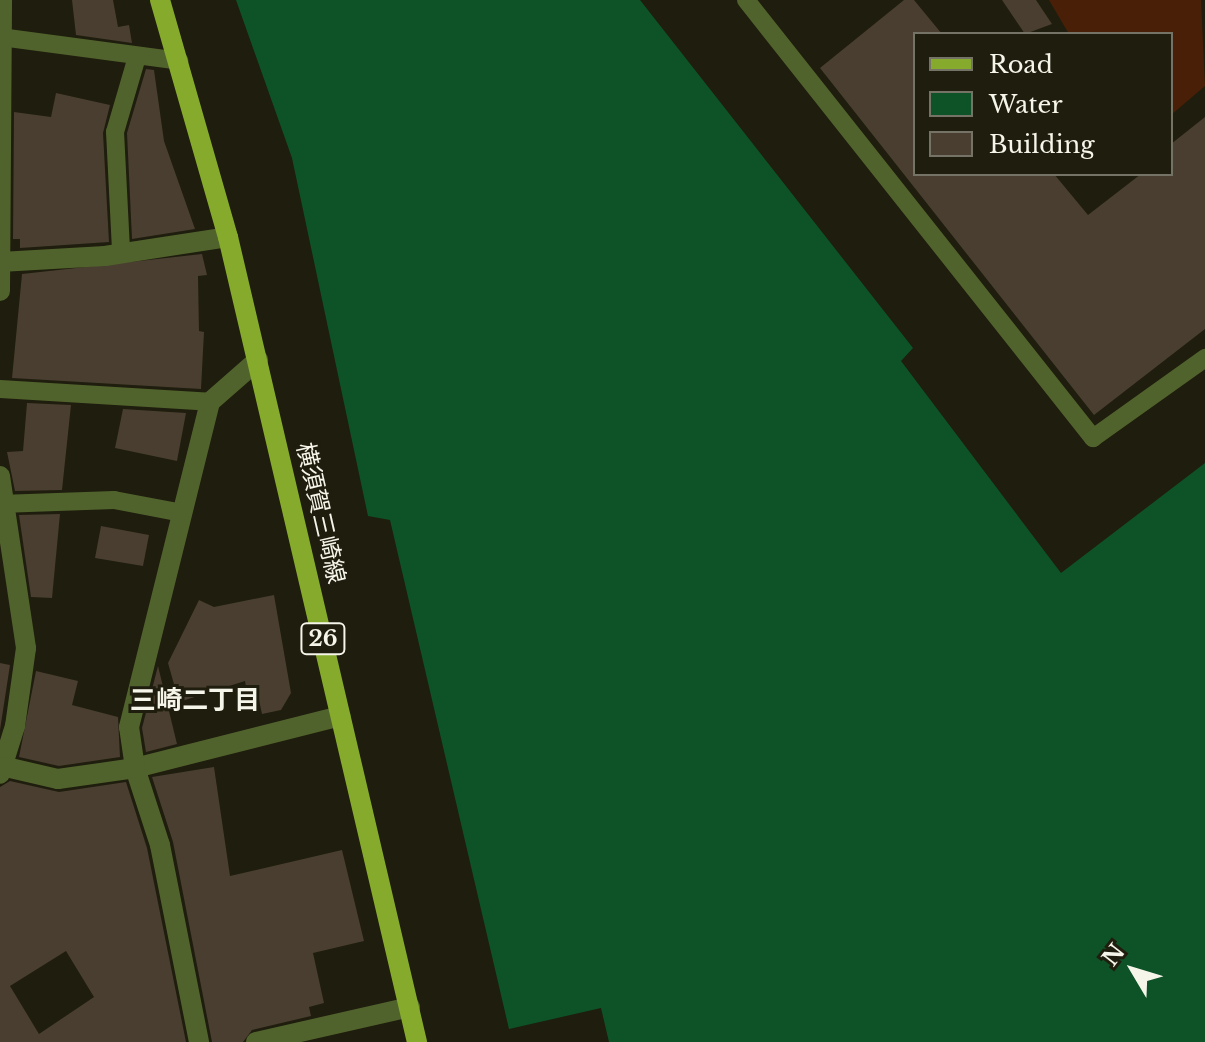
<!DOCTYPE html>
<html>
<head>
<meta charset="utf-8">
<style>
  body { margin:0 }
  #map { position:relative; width:1205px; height:1042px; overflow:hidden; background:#1f1d0d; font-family:"Libre Baskerville","Noto Sans JP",serif }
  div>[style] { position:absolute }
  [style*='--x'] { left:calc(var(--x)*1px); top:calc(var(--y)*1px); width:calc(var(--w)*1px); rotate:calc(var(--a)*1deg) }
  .green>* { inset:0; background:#492007 }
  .water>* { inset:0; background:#0e5327 }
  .building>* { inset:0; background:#493e30 }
  .service>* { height:18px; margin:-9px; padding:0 9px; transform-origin:9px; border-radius:9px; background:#51632d }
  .minor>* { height:20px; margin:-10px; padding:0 10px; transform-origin:10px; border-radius:10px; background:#51632d }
  .primary>* { height:20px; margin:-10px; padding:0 10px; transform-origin:10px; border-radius:10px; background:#86ab2c }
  span { translate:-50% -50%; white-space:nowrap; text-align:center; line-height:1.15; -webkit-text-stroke:6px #1f1d0d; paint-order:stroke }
  .shield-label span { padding:2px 6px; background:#1f1d0d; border:2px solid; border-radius:6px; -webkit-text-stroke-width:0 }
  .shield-label { font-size:22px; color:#f6f5ea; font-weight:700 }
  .street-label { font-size:24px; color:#f6f5ea }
  .neighbourhood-label { font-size:26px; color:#f6f5ea; font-weight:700 }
  .legend { position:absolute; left:913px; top:32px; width:260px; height:144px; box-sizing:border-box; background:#1f1d0d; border:2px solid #757365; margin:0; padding:10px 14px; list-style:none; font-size:24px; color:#f6f5ea }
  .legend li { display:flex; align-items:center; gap:16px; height:40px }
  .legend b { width:40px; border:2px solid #757365 }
  .north { position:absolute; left:1093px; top:930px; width:80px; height:80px; -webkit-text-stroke:6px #1f1d0d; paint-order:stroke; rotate:308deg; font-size:22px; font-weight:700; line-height:32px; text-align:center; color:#f6f5ea }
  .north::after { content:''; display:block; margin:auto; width:28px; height:36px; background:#f6f5ea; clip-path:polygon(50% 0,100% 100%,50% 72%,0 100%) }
</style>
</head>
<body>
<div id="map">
  <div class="green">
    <i style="clip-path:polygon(1049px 0,1201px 0,1205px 86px,1171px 115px,1171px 34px,1069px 34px)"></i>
  </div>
  <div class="water">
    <i style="clip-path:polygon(236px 0,640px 0,913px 348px,901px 361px,1061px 573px,1205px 463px,1205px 1042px,609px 1042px,601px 1008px,509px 1029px,390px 520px,368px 516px,292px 158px)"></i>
  </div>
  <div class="building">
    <i style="clip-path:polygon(72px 0,113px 0,118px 27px,129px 25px,132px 43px,76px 35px)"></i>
    <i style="clip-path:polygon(904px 0,914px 0,942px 34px,915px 34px,915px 174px,1054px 174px,1088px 215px,1141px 174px,1171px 174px,1171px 144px,1205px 117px,1205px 329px,1094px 415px,820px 68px)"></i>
    <i style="clip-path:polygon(1002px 0,1036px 0,1052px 24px,1025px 34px)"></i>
    <i style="clip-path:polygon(146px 69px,154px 70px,164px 141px,195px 229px,132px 239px,127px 133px)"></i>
    <i style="clip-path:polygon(56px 93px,110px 105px,103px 133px,109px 242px,20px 248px,20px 239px,13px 239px,14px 112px,51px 117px)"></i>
    <i style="clip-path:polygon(202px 254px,207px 275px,198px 276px,199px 331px,204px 332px,201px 389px,12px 378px,22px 274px)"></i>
    <i style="clip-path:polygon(27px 403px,71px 405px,62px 490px,15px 491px,7px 452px,23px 451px)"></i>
    <i style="clip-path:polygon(123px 409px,186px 413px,177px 461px,115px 448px)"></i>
    <i style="clip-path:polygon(60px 514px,52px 598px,31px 597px,19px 515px)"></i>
    <i style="clip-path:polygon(101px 526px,149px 535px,143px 566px,95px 558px)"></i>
    <i style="clip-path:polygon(274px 595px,291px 693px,281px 710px,262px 714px,257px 691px,247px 693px,245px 681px,179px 702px,168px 663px,199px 600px,214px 607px)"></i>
    <i style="clip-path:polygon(0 663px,10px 665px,0 730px)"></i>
    <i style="clip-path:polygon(158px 666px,177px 744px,146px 752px,142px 728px)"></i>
    <i style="clip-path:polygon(36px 671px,78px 681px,72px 705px,118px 717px,120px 757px,59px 766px,19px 757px)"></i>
    <i style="clip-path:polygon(214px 767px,230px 876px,342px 850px,364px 941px,313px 953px,324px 1003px,309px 1007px,311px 1016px,252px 1030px,243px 1042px,212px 1042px,173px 842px,152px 777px)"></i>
    <i style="clip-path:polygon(evenodd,10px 781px,59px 792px,126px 782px,147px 848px,186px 1042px,0 1042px,0 787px,10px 781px,66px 951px,94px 997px,39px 1034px,10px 986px,66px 951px)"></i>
  </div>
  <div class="service">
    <i style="--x:746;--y:0;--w:559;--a:51.61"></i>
    <i style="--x:1093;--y:438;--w:138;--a:-35.5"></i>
    <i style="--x:0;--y:37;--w:181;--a:7.6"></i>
    <i style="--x:121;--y:250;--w:118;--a:-92.9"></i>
    <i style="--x:115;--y:132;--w:75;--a:-73.7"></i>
    <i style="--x:0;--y:389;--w:210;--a:3.5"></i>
    <i style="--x:0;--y:504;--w:114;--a:-2"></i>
    <i style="--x:114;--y:500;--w:69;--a:10.8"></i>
  </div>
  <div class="minor">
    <i style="--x:0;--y:262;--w:105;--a:-3.3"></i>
    <i style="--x:105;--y:256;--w:124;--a:-8.8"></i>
    <i style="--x:0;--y:291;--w:291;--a:-89.6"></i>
    <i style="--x:0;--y:476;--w:174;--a:81.4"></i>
    <i style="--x:26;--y:648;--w:79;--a:98"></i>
    <i style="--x:15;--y:726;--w:50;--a:107.4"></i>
    <i style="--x:6;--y:767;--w:53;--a:13"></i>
    <i style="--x:58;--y:779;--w:78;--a:-8.1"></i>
    <i style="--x:135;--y:768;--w:212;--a:-14.2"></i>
    <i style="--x:199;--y:1042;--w:201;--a:-101.2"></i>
    <i style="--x:160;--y:845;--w:81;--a:-108"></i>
    <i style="--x:135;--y:768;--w:41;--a:-98.3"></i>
    <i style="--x:129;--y:727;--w:335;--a:-76"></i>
    <i style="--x:210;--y:402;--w:64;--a:-41.2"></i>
    <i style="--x:256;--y:1042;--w:158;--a:-12.8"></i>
  </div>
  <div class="primary">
    <i style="--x:160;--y:0;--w:247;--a:74"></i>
    <i style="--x:228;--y:237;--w:827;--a:76.79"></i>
  </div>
  <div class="shield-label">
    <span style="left:323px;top:639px">26</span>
  </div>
  <div class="street-label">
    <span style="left:321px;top:513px;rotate:77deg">横須賀三崎線</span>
  </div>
  <div class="neighbourhood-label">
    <span style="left:195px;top:701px">三崎二丁目</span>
  </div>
  <ul class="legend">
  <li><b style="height:10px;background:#86ab2c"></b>Road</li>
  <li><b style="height:22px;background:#0e5327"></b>Water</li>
  <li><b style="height:22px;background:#493e30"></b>Building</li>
  </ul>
  <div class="north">N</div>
</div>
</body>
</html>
